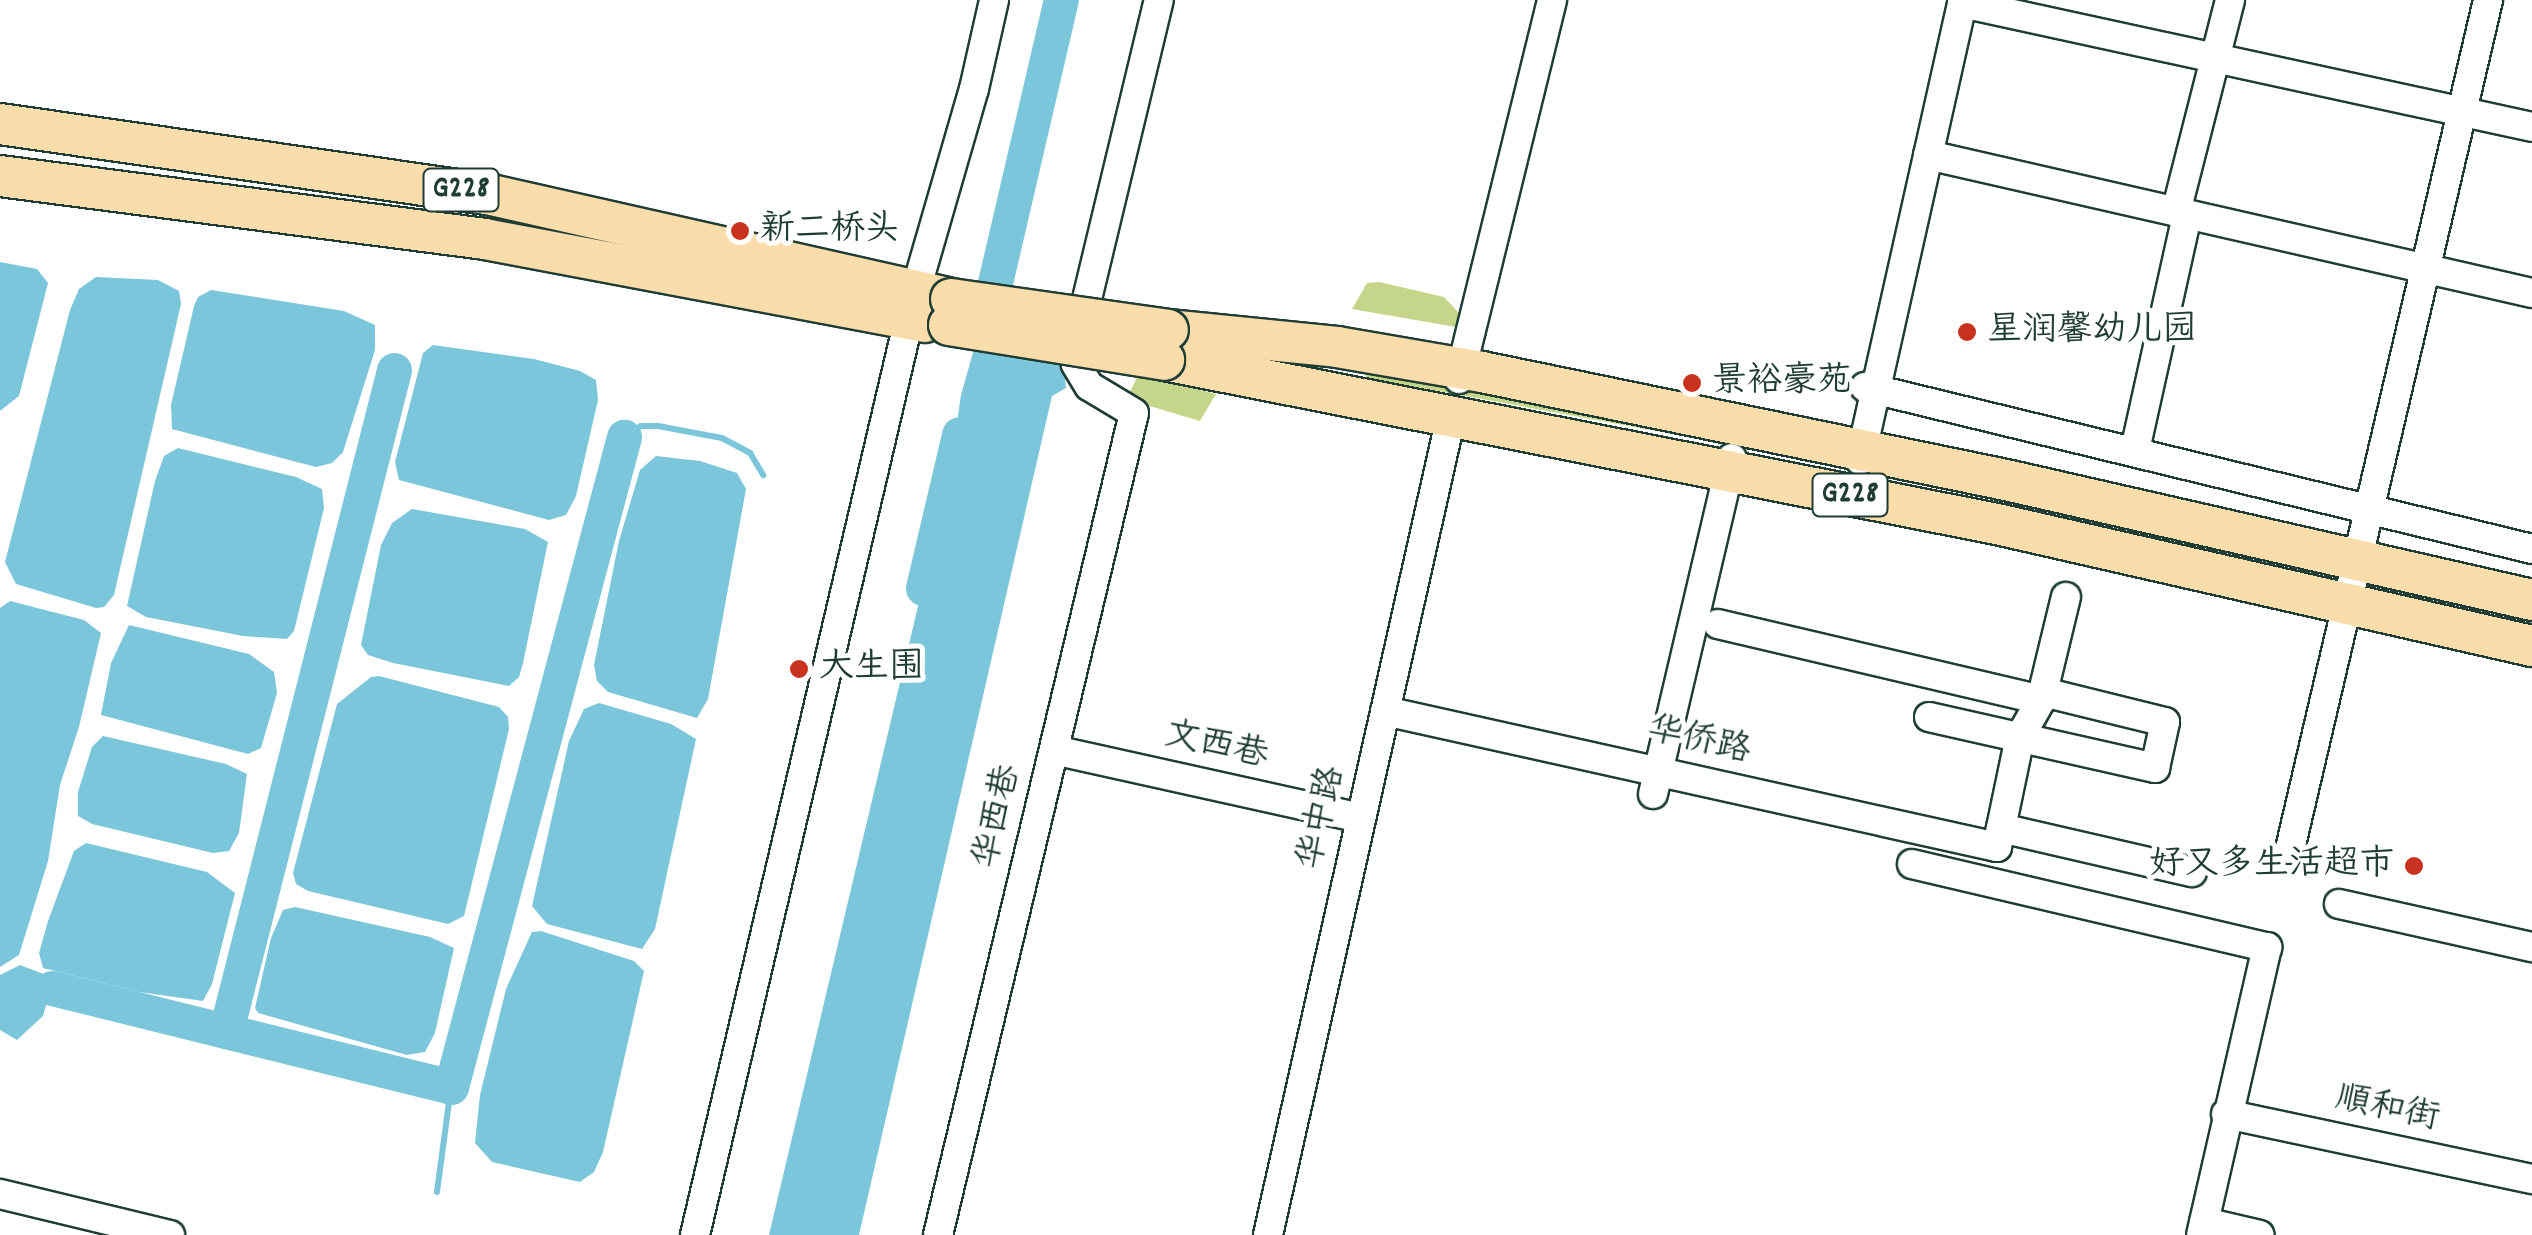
<!DOCTYPE html>
<html>
<head>
<meta charset="utf-8">
<style>
  body { margin:0 }
  #map { position:relative; width:2532px; height:1235px; overflow:hidden; background:#fff; font-family:Dekko,"LXGW WenKai TC",sans-serif }
  div>[style] { position:absolute }
  [style*='--x'] { left:calc(var(--x)*1px); top:calc(var(--y)*1px); width:calc(var(--w)*1px); rotate:calc(var(--a)*1deg) }
  .green>* { inset:0; background:#c5d68a }
  .water>* { inset:0; background:#7bc6da }
  .stream>* { height:6px; margin:-3px; padding:0 3px; transform-origin:3px; border-radius:3px; background:#7bc6da }
  .river>* { height:35px; margin:-17.5px; padding:0 17.5px; transform-origin:17.5px; border-radius:17.5px; background:#7bc6da }
  .roads { filter:drop-shadow(2px 0 #1f3d34) drop-shadow(-2px 0 #1f3d34) drop-shadow(0 2px #1f3d34) drop-shadow(0 -2px #1f3d34) }
  .minor>* { height:28px; margin:-14px; padding:0 14px; transform-origin:14px; border-radius:14px; background:#fff }
  .highway>* { height:40px; margin:-20px; padding:0 20px; transform-origin:20px; border-radius:20px; background:#fbddab }
  .bridges { filter:drop-shadow(2px 0 #1f3d34) drop-shadow(-2px 0 #1f3d34) drop-shadow(0 2px #1f3d34) drop-shadow(0 -2px #1f3d34) }
  .highway-bridge>* { height:40px; margin:-20px; padding:0 20px; transform-origin:20px; border-radius:20px; background:#fbddab }
  .dots>* { width:28px; height:28px; translate:-50% -50%; box-sizing:border-box; border:5px solid #fff; border-radius:50% }
  span { translate:-50% -50%; white-space:nowrap; text-align:center; line-height:1.15; -webkit-text-stroke:10px #fff; paint-order:stroke }
  .shield-label span { padding:2px 8px; background:#fff; border:2px solid; border-radius:8px; -webkit-text-stroke-width:0 }
  .shield-label { font-size:32px; color:#1f3d34; font-weight:700 }
  .poi-label { font-size:35px; color:#1f3d34 }
  .left { translate:0 -50%; text-align:left }
  .right { translate:-100% -50%; text-align:right }
  .street-label { font-size:35px; color:#1f3d34 }
</style>
</head>
<body>
<div id="map">
  <div class="green">
    <i style="clip-path:polygon(1379px 282px,1444px 297px,1470px 325px,1456px 327px,1352px 309px,1367px 283px)"></i>
    <i style="clip-path:polygon(1364px 371px,1608px 406px,2312px 570px,1842px 465px,1367px 378px)"></i>
    <i style="clip-path:polygon(1139px 374px,1216px 394px,1200px 421px,1126px 399px)"></i>
  </div>
  <div class="water">
    <i style="clip-path:polygon(0 262px,37px 269px,48px 283px,19px 396px,0 411px)"></i>
    <i style="clip-path:polygon(96px 277px,158px 280px,179px 291px,181px 304px,114px 595px,104px 607px,96px 608px,16px 584px,5px 562px,70px 310px,79px 289px)"></i>
    <i style="clip-path:polygon(211px 290px,344px 311px,375px 325px,375px 350px,343px 452px,332px 463px,316px 467px,172px 429px,171px 405px,194px 306px,198px 297px)"></i>
    <i style="clip-path:polygon(980px 328px,1061px 340px,1066px 388px,1052px 396px,859px 1235px,769px 1235px,933px 543px,941px 533px,961px 395px)"></i>
    <i style="clip-path:polygon(433px 345px,534px 359px,580px 371px,596px 380px,598px 400px,576px 496px,566px 515px,549px 520px,399px 480px,395px 462px,423px 353px)"></i>
    <i style="clip-path:polygon(178px 448px,296px 477px,322px 489px,324px 508px,294px 631px,287px 639px,243px 636px,146px 617px,127px 606px,155px 481px,164px 456px)"></i>
    <i style="clip-path:polygon(656px 456px,700px 461px,737px 473px,746px 489px,708px 699px,697px 718px,608px 692px,597px 681px,594px 665px,619px 541px,640px 470px)"></i>
    <i style="clip-path:polygon(412px 509px,525px 529px,548px 542px,523px 663px,519px 677px,509px 686px,393px 663px,368px 655px,361px 645px,381px 545px,392px 523px)"></i>
    <i style="clip-path:polygon(10px 601px,84px 620px,101px 633px,79px 727px,60px 785px,48px 861px,19px 955px,0 967px,0 608px)"></i>
    <i style="clip-path:polygon(129px 625px,249px 654px,274px 672px,277px 693px,261px 748px,248px 754px,101px 715px,111px 663px)"></i>
    <i style="clip-path:polygon(379px 676px,499px 707px,508px 717px,509px 729px,464px 916px,448px 924px,308px 891px,296px 884px,293px 873px,337px 704px,371px 677px)"></i>
    <i style="clip-path:polygon(599px 703px,671px 724px,696px 739px,655px 929px,642px 949px,547px 924px,532px 906px,569px 741px,584px 709px)"></i>
    <i style="clip-path:polygon(103px 736px,226px 764px,247px 774px,239px 833px,229px 851px,213px 853px,92px 824px,78px 816px,78px 792px,92px 747px)"></i>
    <i style="clip-path:polygon(86px 843px,207px 872px,235px 893px,212px 984px,203px 1001px,139px 992px,43px 968px,39px 953px,48px 921px,74px 851px)"></i>
    <i style="clip-path:polygon(295px 907px,430px 937px,454px 948px,435px 1033px,425px 1052px,407px 1055px,258px 1013px,255px 1008px,271px 938px,283px 910px)"></i>
    <i style="clip-path:polygon(541px 931px,634px 961px,644px 971px,603px 1152px,594px 1172px,580px 1182px,492px 1162px,475px 1143px,480px 1095px,506px 989px,532px 932px)"></i>
    <i style="clip-path:polygon(20px 965px,54px 978px,43px 1016px,17px 1040px,0 1030px,0 975px)"></i>
  </div>
  <div class="stream">
    <i style="--x:624;--y:437;--w:20;--a:-33"></i>
    <i style="--x:641;--y:426;--w:17;--a:0"></i>
    <i style="--x:658;--y:426;--w:65;--a:10.6"></i>
    <i style="--x:722;--y:438;--w:32;--a:28"></i>
    <i style="--x:750;--y:453;--w:26;--a:59"></i>
    <i style="--x:437;--y:1192;--w:106;--a:-82.4"></i>
  </div>
  <div class="river">
    <i style="--x:984;--y:330;--w:339;--a:-76.9"></i>
    <i style="--x:923;--y:588;--w:158;--a:-76.8"></i>
    <i style="--x:52;--y:988;--w:411;--a:13.9"></i>
    <i style="--x:451;--y:1087;--w:673;--a:-75.1"></i>
    <i style="--x:226;--y:1031;--w:682;--a:-75.74"></i>
  </div>
  <div class="roads">
    <div class="minor">
      <i style="--x:1962;--y:3;--w:583;--a:12.27"></i>
      <i style="--x:1928;--y:155;--w:620;--a:12.87"></i>
      <i style="--x:2176;--y:212;--w:219;--a:-75.7"></i>
      <i style="--x:1459;--y:379;--w:390;--a:-76.2"></i>
      <i style="--x:1865;--y:387;--w:686;--a:13.65"></i>
      <i style="--x:1134;--y:413;--w:52;--a:-149"></i>
      <i style="--x:1089;--y:386;--w:26;--a:-121"></i>
      <i style="--x:1076;--y:364;--w:15;--a:-94"></i>
      <i style="--x:1075;--y:349;--w:359;--a:-76.5"></i>
      <i style="--x:2137;--y:441;--w:231;--a:-77.5"></i>
      <i style="--x:1860;--y:460;--w:471;--a:-77.4"></i>
      <i style="--x:1718;--y:624;--w:332;--a:13.2"></i>
      <i style="--x:1385;--y:711;--w:627;--a:12.53"></i>
      <i style="--x:1997;--y:847;--w:112;--a:-78.2"></i>
      <i style="--x:2020;--y:737;--w:43;--a:-60.4"></i>
      <i style="--x:2041;--y:700;--w:106;--a:-76.4"></i>
      <i style="--x:1929;--y:717;--w:232;--a:12.7"></i>
      <i style="--x:2155;--y:768;--w:47;--a:-77.7"></i>
      <i style="--x:2165;--y:722;--w:126;--a:-166.2"></i>
      <i style="--x:1054;--y:750;--w:314;--a:12.5"></i>
      <i style="--x:1653;--y:794;--w:345;--a:-76.8"></i>
      <i style="--x:2001;--y:828;--w:196;--a:13"></i>
      <i style="--x:2290;--y:849;--w:872;--a:-76.87"></i>
      <i style="--x:1912;--y:864;--w:365;--a:13.2"></i>
      <i style="--x:2267;--y:947;--w:295;--a:102.9"></i>
      <i style="--x:2339;--y:904;--w:198;--a:12.6"></i>
      <i style="--x:2226;--y:1114;--w:313;--a:12"></i>
      <i style="--x:0;--y:1194;--w:175;--a:13.6"></i>
      <i style="--x:2204;--y:1222;--w:57;--a:13.1"></i>
      <i style="--x:695;--y:1235;--w:967;--a:-76.85"></i>
      <i style="--x:915;--y:293;--w:212;--a:-73.9"></i>
      <i style="--x:974;--y:89;--w:91;--a:-77.3"></i>
      <i style="--x:938;--y:1235;--w:841;--a:-76.59"></i>
      <i style="--x:1268;--y:1235;--w:838;--a:-77.39"></i>
    </div>
    <div class="highway">
      <i style="--x:0;--y:124;--w:496;--a:8.2"></i>
      <i style="--x:491;--y:195;--w:472;--a:12.7"></i>
      <i style="--x:0;--y:176;--w:489;--a:7.4"></i>
      <i style="--x:485;--y:239;--w:447;--a:10.7"></i>
      <i style="--x:1168;--y:330;--w:170;--a:5.7"></i>
      <i style="--x:1337;--y:347;--w:147;--a:9.8"></i>
      <i style="--x:1482;--y:372;--w:535;--a:11.65"></i>
      <i style="--x:2006;--y:480;--w:540;--a:12.85"></i>
      <i style="--x:1164;--y:360;--w:849;--a:11.14"></i>
      <i style="--x:1997;--y:524;--w:549;--a:12.85"></i>
    </div>
  </div>
  <div class="bridges">
    <div class="highway-bridge">
      <i style="--x:951;--y:299;--w:219;--a:8.1"></i>
      <i style="--x:949;--y:325;--w:218;--a:9.2"></i>
    </div>
  </div>
  <div class="dots">
    <i style="left:740px;top:231px;background:#c8321e"></i>
    <i style="left:1967px;top:332px;background:#c8321e"></i>
    <i style="left:1692px;top:383px;background:#c8321e"></i>
    <i style="left:799px;top:669px;background:#c8321e"></i>
    <i style="left:2414px;top:866px;background:#c8321e"></i>
  </div>
  <div class="shield-label">
    <span style="left:461px;top:190px">G228</span>
    <span style="left:1850px;top:495px">G228</span>
  </div>
  <div class="poi-label">
    <span class="left" style="left:760px;top:231px">新二桥头</span>
    <span class="left" style="left:1987px;top:332px">星润馨幼儿园</span>
    <span class="left" style="left:1712px;top:383px">景裕豪苑</span>
    <span class="left" style="left:819px;top:669px">大生围</span>
    <span class="right" style="left:2394px;top:866px">好又多生活超市</span>
  </div>
  <div class="street-label">
    <span style="left:1699px;top:742px;rotate:13deg">华侨路</span>
    <span style="left:1216px;top:747px;rotate:13deg">文西巷</span>
    <span style="left:999px;top:817px;rotate:-77deg">华西巷</span>
    <span style="left:1323px;top:818px;rotate:-77deg">华中路</span>
    <span style="left:2387px;top:1110px;rotate:12deg">順和街</span>
  </div>
</div>
</body>
</html>
